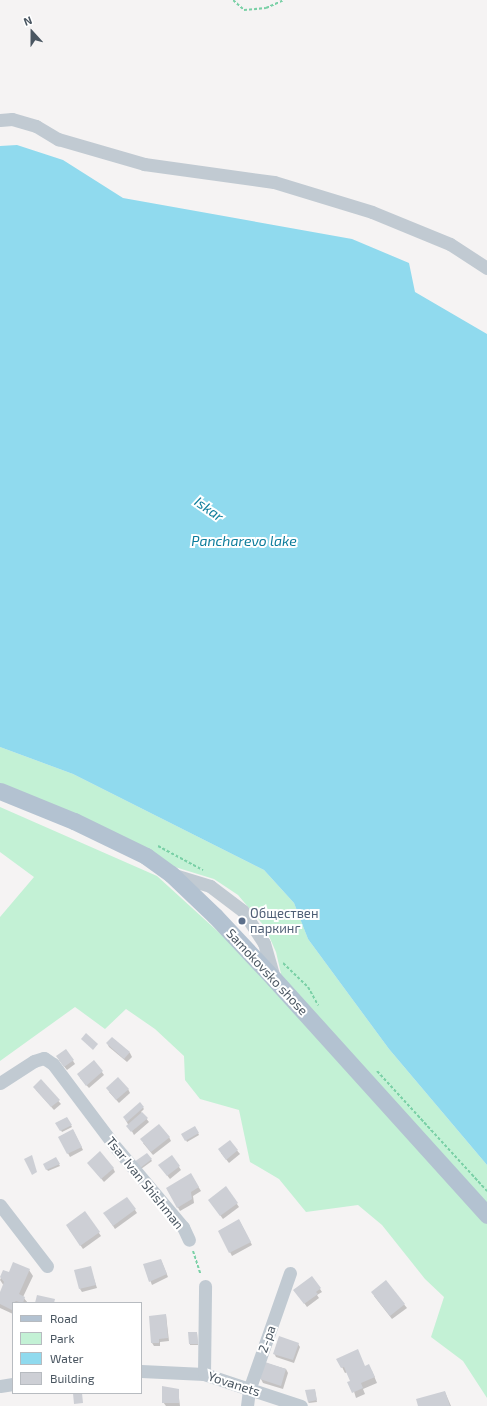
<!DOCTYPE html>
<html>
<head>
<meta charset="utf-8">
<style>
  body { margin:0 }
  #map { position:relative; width:487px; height:1406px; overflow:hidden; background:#f5f3f3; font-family:"Exo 2",sans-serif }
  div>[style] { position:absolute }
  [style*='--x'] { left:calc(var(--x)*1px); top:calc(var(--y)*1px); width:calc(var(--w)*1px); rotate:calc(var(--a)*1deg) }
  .green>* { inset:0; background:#c3f1d5 }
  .water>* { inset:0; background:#90daee }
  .shadow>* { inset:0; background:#0003 }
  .building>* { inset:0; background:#cdcfd5 }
  .path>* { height:2px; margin-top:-1px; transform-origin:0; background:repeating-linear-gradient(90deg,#7ad0a6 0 3px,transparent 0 5px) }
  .minor>* { height:13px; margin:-6.5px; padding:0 6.5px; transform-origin:6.5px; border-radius:6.5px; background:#c1cad2 }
  .major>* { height:17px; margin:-8.5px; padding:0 8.5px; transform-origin:8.5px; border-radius:8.5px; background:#b3c2d1 }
  .dots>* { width:11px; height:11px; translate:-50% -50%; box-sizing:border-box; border:2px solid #fff; border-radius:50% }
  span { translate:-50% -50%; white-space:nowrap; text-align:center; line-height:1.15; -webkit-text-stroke:4px #fff; paint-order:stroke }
  .service-label { font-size:13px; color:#4e5e75 }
  .left { translate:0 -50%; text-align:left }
  .street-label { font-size:13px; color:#4a5661 }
  .water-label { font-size:14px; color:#0c7c9b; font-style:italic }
  .legend { position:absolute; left:12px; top:1302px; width:130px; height:92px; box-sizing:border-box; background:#fff; border:1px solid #b7bbc0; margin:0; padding:5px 7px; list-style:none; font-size:12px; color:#4a5661 }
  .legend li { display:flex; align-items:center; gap:8px; height:20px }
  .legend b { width:20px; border:1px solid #b7bbc0 }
  .north { position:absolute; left:12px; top:12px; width:40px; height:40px; -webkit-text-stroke:3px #fff; paint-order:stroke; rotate:339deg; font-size:11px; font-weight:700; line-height:16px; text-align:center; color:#4a5661 }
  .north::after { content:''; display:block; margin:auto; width:14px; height:18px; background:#4a5661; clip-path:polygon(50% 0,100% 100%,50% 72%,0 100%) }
</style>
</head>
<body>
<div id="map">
  <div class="green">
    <i style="clip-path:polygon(0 747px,73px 774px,264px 870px,294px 903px,308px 939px,389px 1049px,487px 1165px,487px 1206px,282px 978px,276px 952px,265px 927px,238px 895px,214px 879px,175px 867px,0 784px)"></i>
    <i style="clip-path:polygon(0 807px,157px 876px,237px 949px,487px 1223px,487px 1398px,463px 1361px,431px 1337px,444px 1297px,425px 1279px,382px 1225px,358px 1205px,306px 1212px,279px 1179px,250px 1162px,239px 1110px,200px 1099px,185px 1080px,184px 1056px,155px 1029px,126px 1009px,105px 1029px,75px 1007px,0 1061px,0 917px,34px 877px,0 852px)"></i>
  </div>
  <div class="water">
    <i style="clip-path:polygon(17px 145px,63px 160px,123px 198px,352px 239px,409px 263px,415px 292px,487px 334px,487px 1165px,389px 1049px,308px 939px,294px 903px,264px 870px,73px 774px,0 747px,0 146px)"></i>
  </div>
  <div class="shadow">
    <i style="clip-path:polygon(112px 1038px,130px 1053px,132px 1057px,127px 1062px,109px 1047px,107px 1043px)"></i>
    <i style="clip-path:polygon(66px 1050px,75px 1064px,67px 1070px,59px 1060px)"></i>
    <i style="clip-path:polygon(94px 1061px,104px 1075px,89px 1088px,80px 1078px)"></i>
    <i style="clip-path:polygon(41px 1081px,61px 1104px,54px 1110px,36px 1090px)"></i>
    <i style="clip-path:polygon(128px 1089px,130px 1093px,119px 1103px,109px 1092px)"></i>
    <i style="clip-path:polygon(140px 1104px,144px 1109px,141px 1112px,149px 1122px,134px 1135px,125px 1119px)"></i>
    <i style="clip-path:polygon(67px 1118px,72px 1127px,62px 1132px,57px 1123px)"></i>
    <i style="clip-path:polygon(195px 1127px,199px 1135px,187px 1142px,183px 1134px)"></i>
    <i style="clip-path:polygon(73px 1130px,83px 1150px,70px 1157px,59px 1137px)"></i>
    <i style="clip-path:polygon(169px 1137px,171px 1141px,153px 1155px,143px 1143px)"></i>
    <i style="clip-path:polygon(230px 1142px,240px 1154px,229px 1163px,221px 1153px)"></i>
    <i style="clip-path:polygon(147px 1154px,152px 1161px,141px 1169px,136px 1162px)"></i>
    <i style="clip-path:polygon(172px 1157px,181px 1170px,170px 1179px,162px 1169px)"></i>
    <i style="clip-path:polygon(56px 1159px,60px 1166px,48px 1171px,44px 1165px)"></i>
    <i style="clip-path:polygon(88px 1163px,113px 1168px,115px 1172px,104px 1182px)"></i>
    <i style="clip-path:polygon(191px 1175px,201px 1191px,193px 1196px,194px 1203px,180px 1211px,167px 1189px)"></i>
    <i style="clip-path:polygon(226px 1188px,239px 1207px,223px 1219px,211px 1203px)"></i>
    <i style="clip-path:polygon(127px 1198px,137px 1213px,115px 1229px,107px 1217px)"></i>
    <i style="clip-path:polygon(85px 1213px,101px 1236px,83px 1249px,69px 1229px)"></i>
    <i style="clip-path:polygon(239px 1220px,252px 1245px,232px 1256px,219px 1231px)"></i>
    <i style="clip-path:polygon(161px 1260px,168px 1277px,152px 1285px,144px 1265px)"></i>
    <i style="clip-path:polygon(90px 1267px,97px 1288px,82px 1292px,80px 1289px)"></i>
    <i style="clip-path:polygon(29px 1270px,33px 1276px,23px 1297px,28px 1303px,13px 1303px,13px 1314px,0 1308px,0 1295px,4px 1286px,0 1280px,4px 1271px,9px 1273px)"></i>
    <i style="clip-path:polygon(386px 1282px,407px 1308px,392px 1319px,374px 1296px)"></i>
    <i style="clip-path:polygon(320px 1289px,322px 1292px,317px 1295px,319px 1298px,307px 1307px,297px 1293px)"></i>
    <i style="clip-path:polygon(166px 1315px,169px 1341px,160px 1342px,160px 1346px,154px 1346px,152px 1343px)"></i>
    <i style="clip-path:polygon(189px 1333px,197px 1333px,198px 1345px,190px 1345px)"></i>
    <i style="clip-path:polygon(298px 1344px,300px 1347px,294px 1363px,276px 1357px,274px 1353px)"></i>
    <i style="clip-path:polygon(338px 1359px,365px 1367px,372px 1371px,377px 1383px,363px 1389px,365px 1394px,356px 1398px,348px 1372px,345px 1373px)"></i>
    <i style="clip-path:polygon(266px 1363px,286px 1369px,288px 1373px,283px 1389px,263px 1383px,261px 1379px)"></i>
    <i style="clip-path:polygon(178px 1390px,180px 1406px,166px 1406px,163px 1402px)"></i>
    <i style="clip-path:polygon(315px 1391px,317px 1402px,309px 1403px,308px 1402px)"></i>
    <i style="clip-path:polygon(445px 1392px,451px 1406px,419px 1406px)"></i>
  </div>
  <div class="building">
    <i style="clip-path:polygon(86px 1033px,98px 1044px,93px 1050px,81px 1039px)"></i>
    <i style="clip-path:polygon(112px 1037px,130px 1052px,124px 1059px,106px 1043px)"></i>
    <i style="clip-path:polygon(66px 1049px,74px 1060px,64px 1067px,56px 1056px)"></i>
    <i style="clip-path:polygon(94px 1060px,103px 1071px,86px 1086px,77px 1074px)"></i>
    <i style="clip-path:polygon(118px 1077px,129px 1089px,116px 1100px,106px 1088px)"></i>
    <i style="clip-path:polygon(41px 1079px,60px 1100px,51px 1107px,33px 1087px)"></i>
    <i style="clip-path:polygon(140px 1102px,144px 1107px,127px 1122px,123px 1117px)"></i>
    <i style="clip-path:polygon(142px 1112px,148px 1118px,131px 1132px,126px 1126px)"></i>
    <i style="clip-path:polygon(67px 1117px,72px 1125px,60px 1131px,55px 1123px)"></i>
    <i style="clip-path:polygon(159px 1124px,170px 1137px,151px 1152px,140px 1139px)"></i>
    <i style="clip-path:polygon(195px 1126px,199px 1133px,185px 1141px,181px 1134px)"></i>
    <i style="clip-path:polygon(73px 1129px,82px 1147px,67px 1154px,58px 1137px)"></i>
    <i style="clip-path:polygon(230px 1140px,238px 1150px,226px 1160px,218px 1149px)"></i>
    <i style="clip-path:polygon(100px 1151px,114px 1168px,101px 1179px,87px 1163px)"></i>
    <i style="clip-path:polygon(147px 1153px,152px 1159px,139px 1169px,134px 1162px)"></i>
    <i style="clip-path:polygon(32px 1155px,37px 1172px,32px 1175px,24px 1159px)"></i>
    <i style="clip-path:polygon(172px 1155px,180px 1166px,167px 1176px,158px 1165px)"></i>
    <i style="clip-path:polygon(56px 1157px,60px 1164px,46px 1170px,43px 1164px)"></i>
    <i style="clip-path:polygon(191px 1173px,199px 1187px,191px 1192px,192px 1199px,177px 1208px,166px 1188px)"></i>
    <i style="clip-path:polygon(226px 1186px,238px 1203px,220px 1216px,208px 1200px)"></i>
    <i style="clip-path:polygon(127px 1197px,136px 1209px,113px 1226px,103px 1213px)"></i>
    <i style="clip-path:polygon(85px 1211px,100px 1232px,80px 1246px,66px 1225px)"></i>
    <i style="clip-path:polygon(239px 1219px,251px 1242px,229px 1253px,218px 1231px)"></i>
    <i style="clip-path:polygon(161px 1259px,167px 1274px,149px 1282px,143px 1264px)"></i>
    <i style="clip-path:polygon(13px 1262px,30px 1269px,19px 1294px,25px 1297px,23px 1303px,16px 1301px,13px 1303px,12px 1310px,0 1304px,0 1292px,4px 1282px,0 1277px,3px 1270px,9px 1272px)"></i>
    <i style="clip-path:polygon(91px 1266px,96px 1285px,79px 1289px,74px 1270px)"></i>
    <i style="clip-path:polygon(312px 1276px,321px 1288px,316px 1292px,318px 1294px,304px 1304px,293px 1290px)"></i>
    <i style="clip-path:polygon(386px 1280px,405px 1304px,390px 1316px,371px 1292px)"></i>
    <i style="clip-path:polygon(37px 1295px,55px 1299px,54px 1303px,35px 1303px)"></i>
    <i style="clip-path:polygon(166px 1314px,168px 1338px,159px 1339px,159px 1343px,151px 1343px,149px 1316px)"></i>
    <i style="clip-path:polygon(188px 1332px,197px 1332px,198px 1344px,189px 1344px)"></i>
    <i style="clip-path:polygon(279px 1336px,299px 1343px,293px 1360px,273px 1354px)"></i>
    <i style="clip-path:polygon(358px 1349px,365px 1366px,369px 1364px,375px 1377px,361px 1383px,363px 1388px,352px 1393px,347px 1382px,350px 1381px,344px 1367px,341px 1368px,336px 1359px)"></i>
    <i style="clip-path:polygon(265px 1362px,286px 1369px,281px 1386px,260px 1379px)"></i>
    <i style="clip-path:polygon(162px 1386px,179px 1389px,179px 1403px,162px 1403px)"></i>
    <i style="clip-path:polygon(315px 1389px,317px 1400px,308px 1402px,305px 1390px)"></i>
    <i style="clip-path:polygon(445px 1391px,450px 1406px,418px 1406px,416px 1399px)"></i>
    <i style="clip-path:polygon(73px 1393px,82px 1393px,83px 1403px,74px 1404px)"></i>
  </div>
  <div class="path">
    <i style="--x:233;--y:0;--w:15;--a:42"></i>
    <i style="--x:244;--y:10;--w:22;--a:-5"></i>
    <i style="--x:266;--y:8;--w:20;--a:-24"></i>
    <i style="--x:158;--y:846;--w:51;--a:28.1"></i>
    <i style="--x:283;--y:963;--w:35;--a:44"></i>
    <i style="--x:308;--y:987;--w:21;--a:61"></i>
    <i style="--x:377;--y:1071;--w:163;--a:47.5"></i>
    <i style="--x:193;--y:1251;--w:25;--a:72"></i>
  </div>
  <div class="minor">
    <i style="--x:0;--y:120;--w:12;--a:-5"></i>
    <i style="--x:12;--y:119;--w:25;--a:16"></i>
    <i style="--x:36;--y:126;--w:26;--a:31"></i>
    <i style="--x:58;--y:139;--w:90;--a:16.2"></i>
    <i style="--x:144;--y:164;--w:131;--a:7.9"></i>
    <i style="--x:274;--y:182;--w:102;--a:17"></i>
    <i style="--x:372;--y:212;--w:84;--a:22.3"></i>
    <i style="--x:450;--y:244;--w:44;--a:33"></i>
    <i style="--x:171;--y:874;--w:41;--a:17.1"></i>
    <i style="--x:210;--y:886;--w:41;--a:37.1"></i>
    <i style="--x:243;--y:911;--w:38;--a:57"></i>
    <i style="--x:264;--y:943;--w:37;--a:74"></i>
    <i style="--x:0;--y:1083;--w:40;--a:-32.9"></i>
    <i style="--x:34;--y:1061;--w:10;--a:-17"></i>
    <i style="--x:44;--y:1058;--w:11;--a:34"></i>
    <i style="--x:53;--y:1064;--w:100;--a:53.1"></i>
    <i style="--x:113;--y:1144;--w:109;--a:49.9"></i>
    <i style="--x:183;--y:1227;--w:14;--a:65"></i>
    <i style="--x:0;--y:1205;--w:77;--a:52.4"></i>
    <i style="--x:141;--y:1371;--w:63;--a:2.7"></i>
    <i style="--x:204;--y:1374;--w:102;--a:18.3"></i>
    <i style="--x:204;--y:1374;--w:88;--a:-89.3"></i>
    <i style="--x:0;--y:1386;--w:13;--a:-9"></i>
    <i style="--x:247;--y:1406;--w:16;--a:-83"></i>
    <i style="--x:249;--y:1390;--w:124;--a:-70.7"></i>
  </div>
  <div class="major">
    <i style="--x:0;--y:791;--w:80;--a:22.1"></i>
    <i style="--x:74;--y:821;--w:80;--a:25.9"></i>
    <i style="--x:146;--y:856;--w:31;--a:36"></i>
    <i style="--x:171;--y:874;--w:61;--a:43.7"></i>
    <i style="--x:215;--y:916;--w:86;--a:46.9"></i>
    <i style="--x:274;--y:979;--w:318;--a:47.9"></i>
  </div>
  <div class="dots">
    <i style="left:242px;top:921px;background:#5c6f8a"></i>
  </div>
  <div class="service-label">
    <span class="left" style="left:250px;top:921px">Обществен<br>паркинг</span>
  </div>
  <div class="street-label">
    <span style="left:267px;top:972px;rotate:47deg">Samokovsko shose</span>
    <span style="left:145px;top:1183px;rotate:51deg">Tsar Ivan Shishman</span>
    <span style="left:267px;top:1339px;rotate:-70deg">2-ра</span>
    <span style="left:234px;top:1384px;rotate:18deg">Yovanets</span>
  </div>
  <div class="water-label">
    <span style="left:209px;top:509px;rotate:35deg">Iskar</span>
    <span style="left:244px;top:541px">Pancharevo lake</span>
  </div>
  <ul class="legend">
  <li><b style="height:5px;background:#b3c2d1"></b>Road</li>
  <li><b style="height:11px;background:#c3f1d5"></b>Park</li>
  <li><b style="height:11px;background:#90daee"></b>Water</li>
  <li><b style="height:11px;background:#cdcfd5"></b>Building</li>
  </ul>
  <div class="north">N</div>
</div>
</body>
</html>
